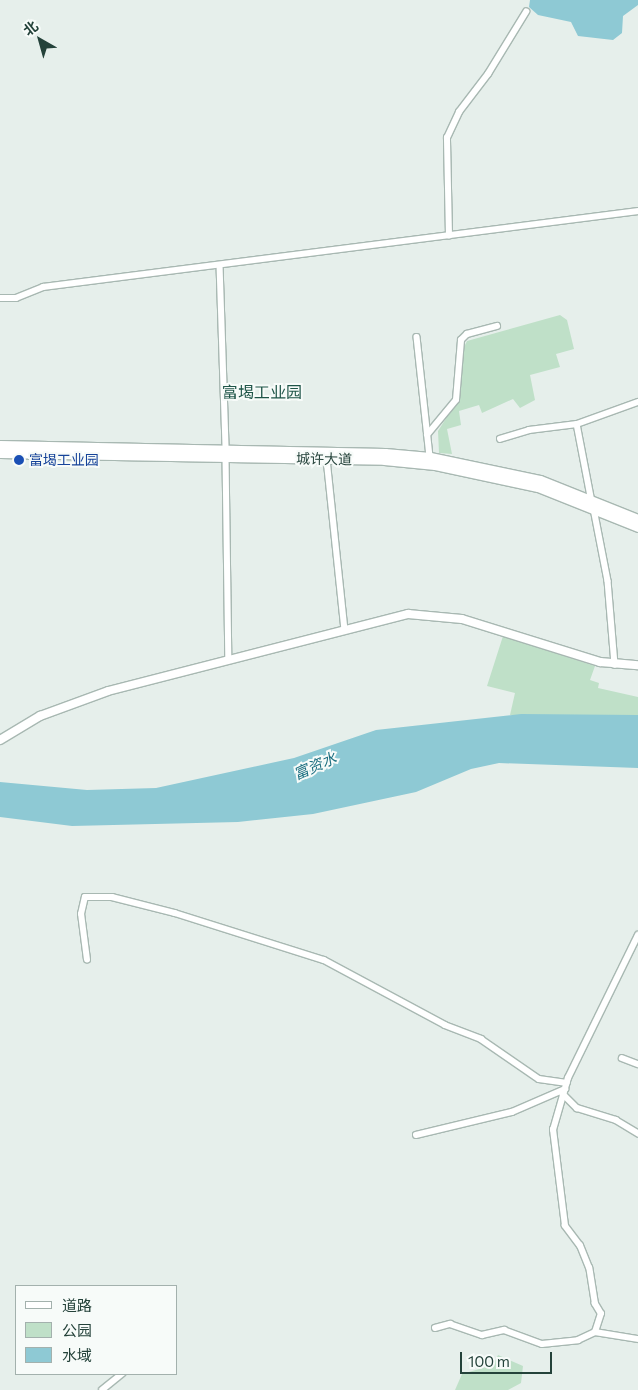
<!DOCTYPE html>
<html>
<head>
<meta charset="utf-8">
<style>
  body { margin:0 }
  #map { position:relative; width:638px; height:1390px; overflow:hidden; background:#e6efeb; font-family:Commissioner,"Noto Sans SC",sans-serif }
  div>[style] { position:absolute }
  [style*='--x'] { left:calc(var(--x)*1px); top:calc(var(--y)*1px); width:calc(var(--w)*1px); rotate:calc(var(--a)*1deg) }
  .green>* { inset:0; background:#bfe0c8 }
  .water>* { inset:0; background:#8ec9d4 }
  .roads { filter:drop-shadow(1px 0 #a8b8b2) drop-shadow(-1px 0 #a8b8b2) drop-shadow(0 1px #a8b8b2) drop-shadow(0 -1px #a8b8b2) }
  .minor>* { height:5.5px; margin:-2.75px; padding:0 2.75px; transform-origin:2.75px; border-radius:2.75px; background:#fff }
  .tertiary>* { height:8px; margin:-4px; padding:0 4px; transform-origin:4px; border-radius:4px; background:#fff }
  .secondary>* { height:9px; margin:-4.5px; padding:0 4.5px; transform-origin:4.5px; border-radius:4.5px; background:#fff }
  .dots>* { width:14px; height:14px; translate:-50% -50%; box-sizing:border-box; border:2px solid #f7fbf9; border-radius:50% }
  span { translate:-50% -50%; white-space:nowrap; text-align:center; line-height:1.15; -webkit-text-stroke:4px #f7fbf9; paint-order:stroke }
  .street-label { font-size:14px; color:#24423a }
  .transit-label { font-size:14px; color:#164399 }
  .left { translate:0 -50%; text-align:left }
  .water-label { font-size:15px; color:#1c6f80; font-style:italic }
  .quarter-label { font-size:16px; color:#1f5548 }
  .legend { position:absolute; left:15px; top:1285px; width:162px; height:90px; box-sizing:border-box; background:#f7fbf9; border:1px solid #a3b1ad; margin:0; padding:6px 9px; list-style:none; font-size:15px; color:#24423a }
  .legend li { display:flex; align-items:center; gap:10px; height:25px }
  .legend b { width:25px; border:1px solid #a3b1ad }
  .north { position:absolute; left:15px; top:15px; width:50px; height:50px; -webkit-text-stroke:4px #f7fbf9; paint-order:stroke; rotate:322deg; font-size:14px; font-weight:700; line-height:20px; text-align:center; color:#24423a }
  .north::after { content:''; display:block; margin:auto; width:18px; height:22px; background:#24423a; clip-path:polygon(50% 0,100% 100%,50% 72%,0 100%) }
  .scale { position:absolute; left:460px; top:1352px; width:92px; height:22px; box-sizing:border-box; border:2px solid #24423a; border-top:0; padding-left:6px; font-size:15px; line-height:18px; white-space:nowrap; color:#24423a; -webkit-text-stroke:4px #f7fbf9; paint-order:stroke }
</style>
</head>
<body>
<div id="map">
  <div class="green">
    <i style="clip-path:polygon(560px 315px,567px 320px,574px 349px,556px 354px,560px 367px,530px 375px,535px 400px,520px 408px,513px 399px,482px 413px,479px 405px,459px 411px,461px 425px,447px 429px,452px 454px,439px 453px,438px 431px,459px 398px,462px 351px,467px 341px)"></i>
    <i style="clip-path:polygon(503px 636px,595px 666px,590px 680px,599px 683px,598px 688px,638px 697px,638px 715px,510px 715px,515px 693px,487px 686px)"></i>
    <i style="clip-path:polygon(498px 1355px,523px 1366px,521px 1383px,508px 1390px,455px 1390px,462px 1374px,493px 1365px)"></i>
  </div>
  <div class="water">
    <i style="clip-path:polygon(530px 0,638px 0,638px 5px,623px 16px,622px 33px,613px 40px,578px 36px,571px 22px,538px 15px,529px 7px)"></i>
    <i style="clip-path:polygon(521px 714px,638px 715px,638px 768px,499px 763px,471px 769px,416px 792px,313px 814px,238px 822px,72px 826px,0 817px,0 782px,87px 790px,156px 788px,294px 758px,376px 730px)"></i>
  </div>
  <div class="roads">
    <div class="minor">
      <i style="--x:449;--y:236;--w:98;--a:-91.2"></i>
      <i style="--x:447;--y:138;--w:29;--a:-65"></i>
      <i style="--x:459;--y:112;--w:48;--a:-52.7"></i>
      <i style="--x:488;--y:74;--w:73;--a:-58.5"></i>
      <i style="--x:220;--y:265;--w:184;--a:88.1"></i>
      <i style="--x:0;--y:298;--w:16;--a:0"></i>
      <i style="--x:16;--y:298;--w:29;--a:-22"></i>
      <i style="--x:43;--y:287;--w:600;--a:-7.28"></i>
      <i style="--x:417;--y:337;--w:121;--a:83.8"></i>
      <i style="--x:577;--y:424;--w:74;--a:79.1"></i>
      <i style="--x:427;--y:435;--w:45;--a:-50.4"></i>
      <i style="--x:456;--y:400;--w:60;--a:-85.2"></i>
      <i style="--x:461;--y:340;--w:8;--a:-45"></i>
      <i style="--x:467;--y:334;--w:31;--a:-15"></i>
      <i style="--x:500;--y:439;--w:30;--a:-17"></i>
      <i style="--x:529;--y:430;--w:48;--a:-7.1"></i>
      <i style="--x:577;--y:424;--w:65;--a:-19.8"></i>
      <i style="--x:226;--y:457;--w:203;--a:89.2"></i>
      <i style="--x:327;--y:459;--w:171;--a:84"></i>
      <i style="--x:594;--y:509;--w:73;--a:79"></i>
      <i style="--x:608;--y:581;--w:84;--a:85.2"></i>
      <i style="--x:87;--y:960;--w:46;--a:-97.4"></i>
      <i style="--x:81;--y:914;--w:17;--a:-77"></i>
      <i style="--x:85;--y:897;--w:27;--a:0"></i>
      <i style="--x:112;--y:897;--w:65;--a:14.3"></i>
      <i style="--x:175;--y:913;--w:156;--a:17.5"></i>
      <i style="--x:324;--y:960;--w:137;--a:28.2"></i>
      <i style="--x:445;--y:1025;--w:39;--a:21"></i>
      <i style="--x:481;--y:1039;--w:70;--a:34.6"></i>
      <i style="--x:539;--y:1079;--w:28;--a:8"></i>
      <i style="--x:622;--y:1058;--w:17;--a:21"></i>
      <i style="--x:563;--y:1094;--w:20;--a:45"></i>
      <i style="--x:577;--y:1108;--w:41;--a:17.1"></i>
      <i style="--x:616;--y:1120;--w:26;--a:31"></i>
      <i style="--x:416;--y:1135;--w:99;--a:-13.5"></i>
      <i style="--x:512;--y:1112;--w:58;--a:-23.5"></i>
      <i style="--x:435;--y:1328;--w:16;--a:-15"></i>
      <i style="--x:450;--y:1324;--w:34;--a:19"></i>
      <i style="--x:482;--y:1335;--w:23;--a:-13"></i>
      <i style="--x:504;--y:1330;--w:40;--a:20.2"></i>
      <i style="--x:542;--y:1344;--w:36;--a:-6"></i>
      <i style="--x:578;--y:1340;--w:19;--a:-25"></i>
      <i style="--x:595;--y:1332;--w:44;--a:9.2"></i>
      <i style="--x:595;--y:1332;--w:19;--a:-72"></i>
      <i style="--x:601;--y:1314;--w:12;--a:-121"></i>
      <i style="--x:595;--y:1304;--w:36;--a:-99"></i>
      <i style="--x:589;--y:1268;--w:24;--a:-112"></i>
      <i style="--x:580;--y:1246;--w:25;--a:-127"></i>
      <i style="--x:565;--y:1226;--w:97;--a:-97.1"></i>
      <i style="--x:553;--y:1130;--w:54;--a:-73.9"></i>
      <i style="--x:568;--y:1078;--w:159;--a:-63.9"></i>
      <i style="--x:102;--y:1390;--w:26;--a:-39"></i>
    </div>
    <div class="tertiary">
      <i style="--x:0;--y:740;--w:47;--a:-31"></i>
      <i style="--x:40;--y:716;--w:72;--a:-20.2"></i>
      <i style="--x:108;--y:691;--w:310;--a:-14.4"></i>
      <i style="--x:408;--y:614;--w:54;--a:5.3"></i>
      <i style="--x:462;--y:619;--w:145;--a:17.3"></i>
      <i style="--x:600;--y:662;--w:38;--a:5"></i>
    </div>
    <div class="secondary">
      <i style="--x:0;--y:445;--w:385;--a:1.2"></i>
      <i style="--x:385;--y:453;--w:45;--a:5.1"></i>
      <i style="--x:430;--y:457;--w:112;--a:11.8"></i>
      <i style="--x:540;--y:480;--w:105;--a:21.7"></i>
      <i style="--x:0;--y:453;--w:384;--a:1"></i>
      <i style="--x:384;--y:460;--w:51;--a:5.6"></i>
      <i style="--x:435;--y:465;--w:105;--a:12.1"></i>
      <i style="--x:538;--y:487;--w:108;--a:21.8"></i>
    </div>
  </div>
  <div class="dots">
    <i style="left:19px;top:460px;background:#1a4fb4"></i>
  </div>
  <div class="street-label">
    <span style="left:324px;top:459px;rotate:1deg">城许大道</span>
  </div>
  <div class="transit-label">
    <span class="left" style="left:29px;top:460px">富堨工业园</span>
  </div>
  <div class="water-label">
    <span style="left:315px;top:766px;rotate:-24deg">富资水</span>
  </div>
  <div class="quarter-label">
    <span style="left:262px;top:392px">富堨工业园</span>
  </div>
  <ul class="legend">
  <li><b style="height:6px;background:#fff"></b>道路</li>
  <li><b style="height:14px;background:#bfe0c8"></b>公园</li>
  <li><b style="height:14px;background:#8ec9d4"></b>水域</li>
  </ul>
  <div class="north">北</div>
  <div class="scale">100 m</div>
</div>
</body>
</html>
